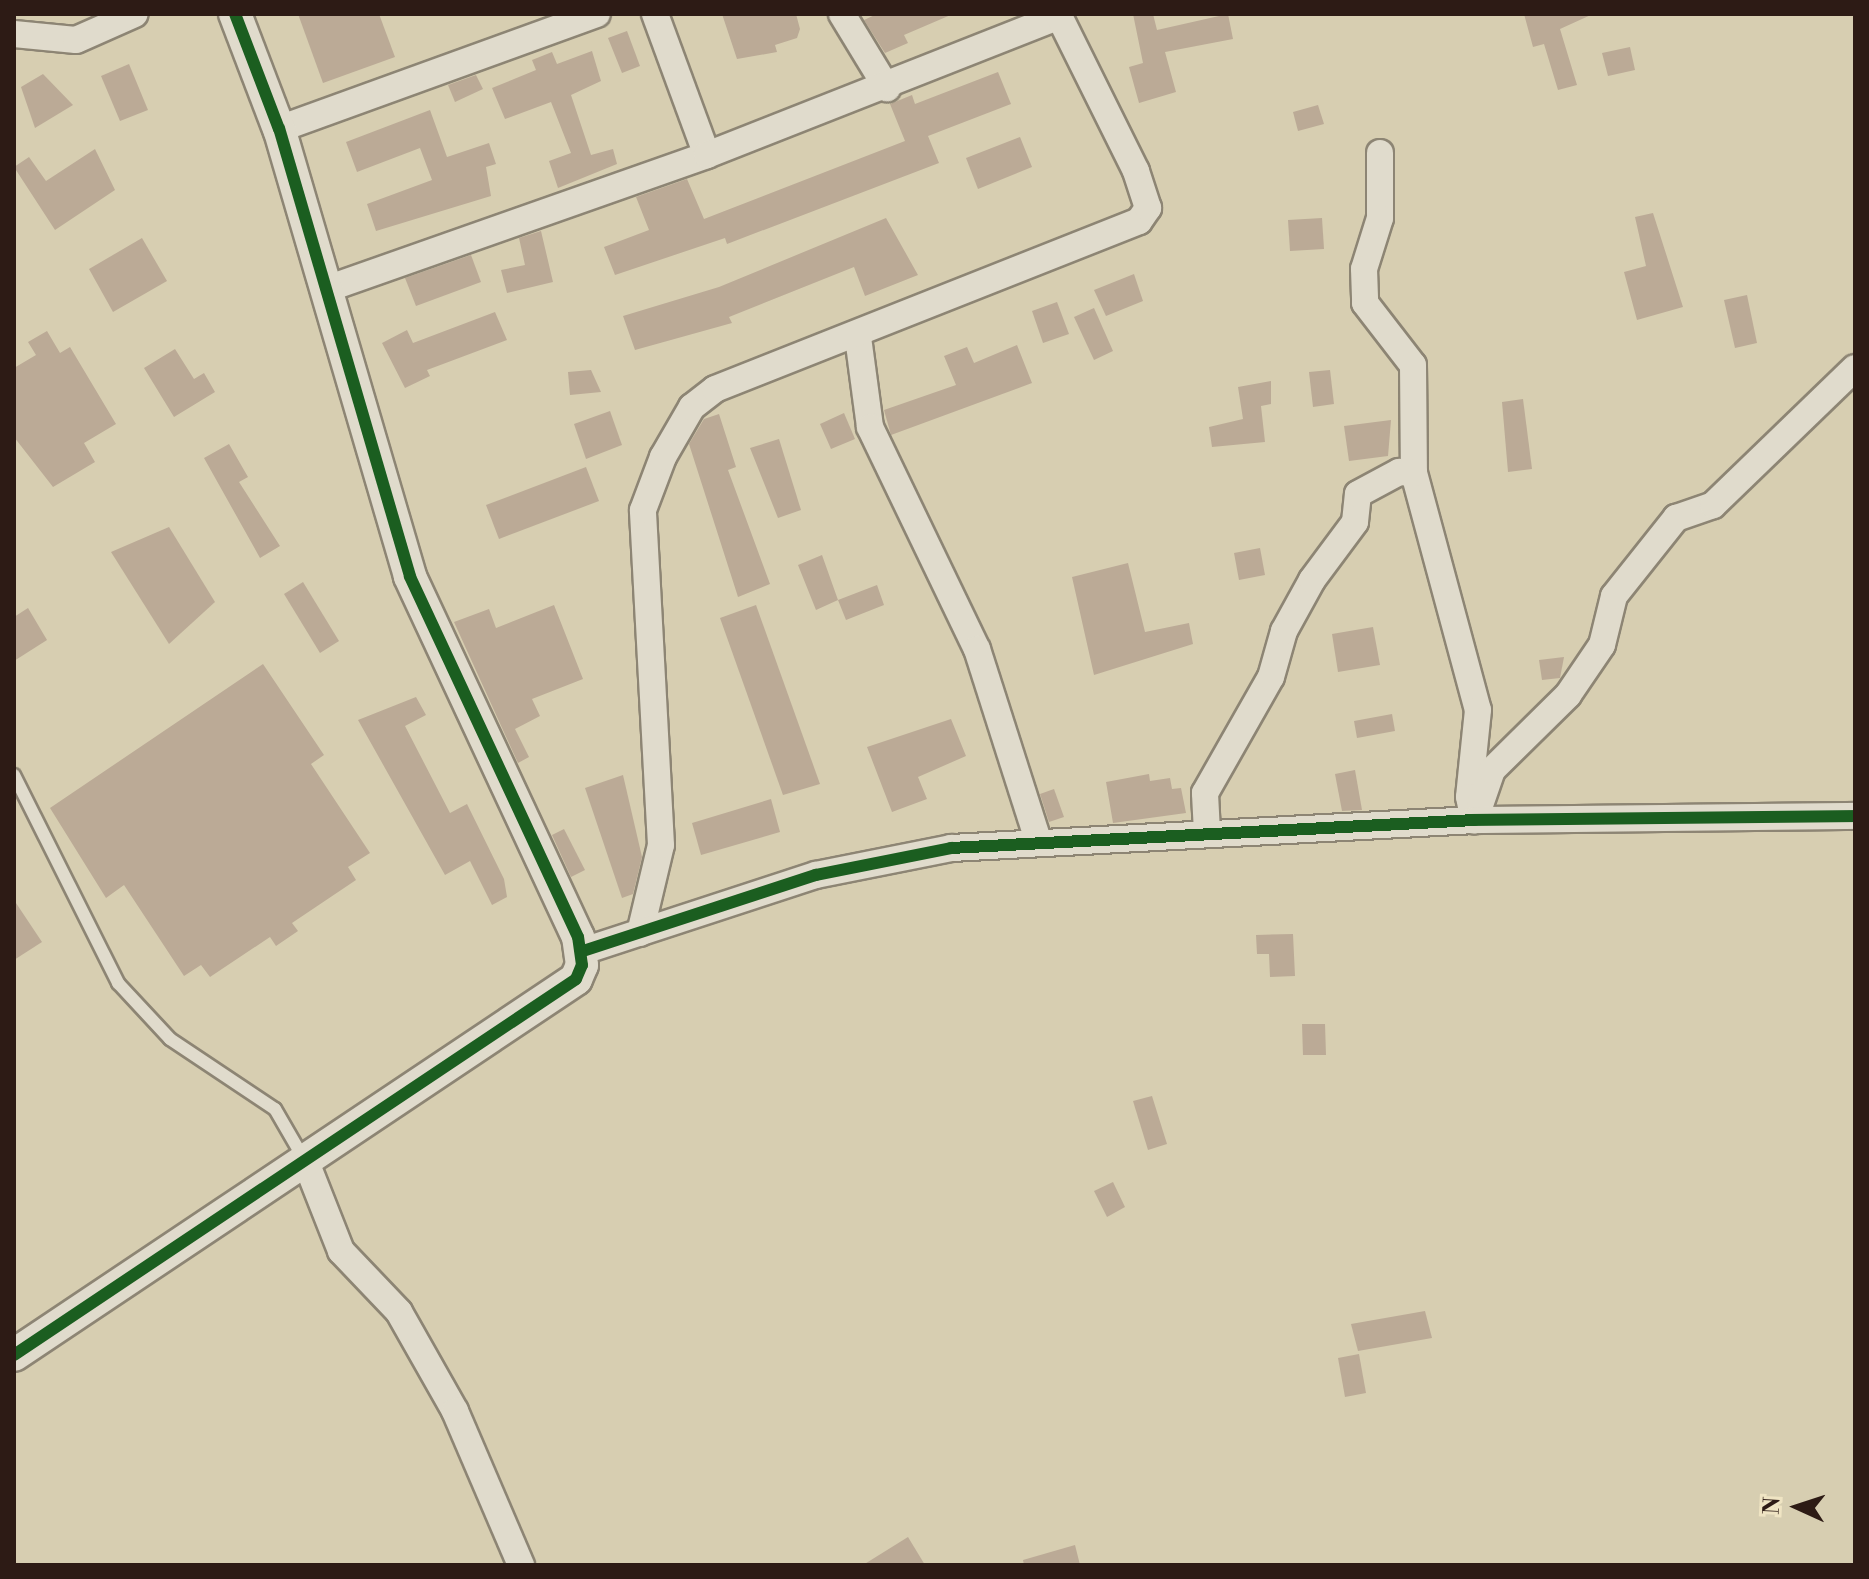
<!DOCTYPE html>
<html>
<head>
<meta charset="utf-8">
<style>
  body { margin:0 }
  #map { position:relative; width:1869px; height:1579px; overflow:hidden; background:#d7ceb1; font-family:"Libre Bodoni",serif }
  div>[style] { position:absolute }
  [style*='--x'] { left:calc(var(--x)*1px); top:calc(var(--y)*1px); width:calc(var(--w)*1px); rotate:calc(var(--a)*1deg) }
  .building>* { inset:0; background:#bbaa96 }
  .roads { filter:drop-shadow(2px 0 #8d8574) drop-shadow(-2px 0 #8d8574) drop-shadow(0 2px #8d8574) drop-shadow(0 -2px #8d8574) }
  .service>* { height:12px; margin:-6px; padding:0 6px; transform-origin:6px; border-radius:6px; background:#e0dbcc }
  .minor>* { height:26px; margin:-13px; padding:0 13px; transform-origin:13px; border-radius:13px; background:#e0dbcc }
  .tertiary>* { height:32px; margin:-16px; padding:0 16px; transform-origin:16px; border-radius:16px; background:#e0dbcc }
  .cycleway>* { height:12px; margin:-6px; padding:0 6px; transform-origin:6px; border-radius:6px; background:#1b5e20 }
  span { translate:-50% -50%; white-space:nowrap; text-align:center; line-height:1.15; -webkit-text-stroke:6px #efe4c3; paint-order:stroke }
  .frame { position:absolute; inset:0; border:16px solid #2d1b15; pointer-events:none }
  .north { position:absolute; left:1757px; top:1467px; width:80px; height:80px; -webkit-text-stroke:6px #efe4c3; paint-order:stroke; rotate:273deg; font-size:22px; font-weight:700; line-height:32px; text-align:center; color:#2d1b15 }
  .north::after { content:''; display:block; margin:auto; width:28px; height:36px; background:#2d1b15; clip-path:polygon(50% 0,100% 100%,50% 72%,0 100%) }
</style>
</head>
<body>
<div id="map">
  <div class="building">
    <i style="clip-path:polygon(298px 14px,379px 14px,395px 57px,323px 83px)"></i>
    <i style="clip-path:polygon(722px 14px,796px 14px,800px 29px,797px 38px,775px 45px,777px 52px,737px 59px)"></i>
    <i style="clip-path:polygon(877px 14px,953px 14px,904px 35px,908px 43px,885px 53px,864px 20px)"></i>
    <i style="clip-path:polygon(1133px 14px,1153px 14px,1157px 30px,1228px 14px,1233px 39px,1165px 52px,1176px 92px,1139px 103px,1129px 67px,1143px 63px)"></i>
    <i style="clip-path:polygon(1524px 14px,1593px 14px,1560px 29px,1577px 85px,1558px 90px,1544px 44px,1533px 47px)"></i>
    <i style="clip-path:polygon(627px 31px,640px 66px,622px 73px,608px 38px)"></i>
    <i style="clip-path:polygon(1630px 47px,1635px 70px,1608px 76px,1602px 53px)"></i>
    <i style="clip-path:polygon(592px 51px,601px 81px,571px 95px,591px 155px,613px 149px,617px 164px,558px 188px,549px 161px,571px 153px,551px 102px,505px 119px,492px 88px,536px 70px,532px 60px,552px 52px,557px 64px)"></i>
    <i style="clip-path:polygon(129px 64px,148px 110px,120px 121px,101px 76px)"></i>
    <i style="clip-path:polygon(998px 72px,1011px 104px,928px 136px,939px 163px,727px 244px,725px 238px,615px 275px,604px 247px,649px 230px,636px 197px,687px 179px,704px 219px,905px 141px,890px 104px,912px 95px,915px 104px)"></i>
    <i style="clip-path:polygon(43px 74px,73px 105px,35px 128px,21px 87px)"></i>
    <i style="clip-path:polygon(476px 75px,483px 89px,455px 102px,448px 85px)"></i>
    <i style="clip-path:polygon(1318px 105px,1324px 124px,1298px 131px,1293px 112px)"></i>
    <i style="clip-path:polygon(430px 110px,447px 157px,489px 143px,496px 164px,486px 167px,491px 196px,376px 231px,367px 204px,432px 180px,420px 148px,357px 172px,346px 142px)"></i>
    <i style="clip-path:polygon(1020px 137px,1032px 167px,978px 189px,966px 158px)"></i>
    <i style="clip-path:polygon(95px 149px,115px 190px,55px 230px,14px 167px,29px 157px,46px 181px)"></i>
    <i style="clip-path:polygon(1653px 213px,1683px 307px,1637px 320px,1624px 272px,1646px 266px,1635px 217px)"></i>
    <i style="clip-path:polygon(886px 218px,918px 275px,865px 296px,854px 267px,729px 317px,732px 323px,635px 350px,623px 316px,719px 287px)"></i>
    <i style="clip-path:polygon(1322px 218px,1324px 249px,1290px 251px,1288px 220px)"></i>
    <i style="clip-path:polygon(541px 231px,553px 282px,507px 293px,501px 270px,525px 265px,519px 238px)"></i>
    <i style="clip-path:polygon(142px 238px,167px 281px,113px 312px,89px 269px)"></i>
    <i style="clip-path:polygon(471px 255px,481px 282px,416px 306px,405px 278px)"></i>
    <i style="clip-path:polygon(1134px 274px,1143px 301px,1106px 316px,1094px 290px)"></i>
    <i style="clip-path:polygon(1747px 295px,1757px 343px,1735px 348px,1724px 300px)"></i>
    <i style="clip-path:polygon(1057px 302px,1069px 334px,1043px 343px,1032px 311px)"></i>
    <i style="clip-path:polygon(1094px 308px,1113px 351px,1094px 360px,1074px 317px)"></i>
    <i style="clip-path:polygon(495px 312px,507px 340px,427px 370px,430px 376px,405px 388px,382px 343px,407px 330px,413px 343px)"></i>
    <i style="clip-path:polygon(47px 331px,60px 353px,70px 347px,116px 424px,84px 443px,95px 462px,53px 487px,14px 437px,14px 368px,36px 355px,28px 342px)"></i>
    <i style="clip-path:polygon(1017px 345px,1032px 383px,891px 435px,884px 410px,956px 385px,944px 356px,967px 347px,974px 363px)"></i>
    <i style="clip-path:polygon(175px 349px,194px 379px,204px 373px,215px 392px,174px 417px,144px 368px)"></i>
    <i style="clip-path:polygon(591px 370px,601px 392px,570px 395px,568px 372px)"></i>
    <i style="clip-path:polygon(1330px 370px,1334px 404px,1313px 407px,1309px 372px)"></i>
    <i style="clip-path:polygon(1271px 381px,1271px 404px,1261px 406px,1265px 442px,1212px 447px,1209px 427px,1243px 419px,1238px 387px)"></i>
    <i style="clip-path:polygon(1523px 399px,1532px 469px,1508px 472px,1502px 402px)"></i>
    <i style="clip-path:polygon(610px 411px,622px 445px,586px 459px,574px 424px)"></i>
    <i style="clip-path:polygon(844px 413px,855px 439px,831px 449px,820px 424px)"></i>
    <i style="clip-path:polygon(719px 414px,736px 467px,728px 470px,770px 584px,738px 597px,689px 444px,704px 419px)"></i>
    <i style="clip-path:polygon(1391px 420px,1388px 456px,1349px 461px,1344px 426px)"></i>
    <i style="clip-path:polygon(779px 439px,801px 510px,778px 518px,750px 448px)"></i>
    <i style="clip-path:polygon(229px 444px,248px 477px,239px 482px,280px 546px,260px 558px,204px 458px)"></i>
    <i style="clip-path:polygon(586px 467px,599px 501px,499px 539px,486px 505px)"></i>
    <i style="clip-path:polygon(169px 527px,215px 602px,169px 644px,111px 552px)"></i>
    <i style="clip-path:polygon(1260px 548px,1265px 575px,1239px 580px,1234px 553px)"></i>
    <i style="clip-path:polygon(822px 555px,838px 600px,877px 585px,884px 605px,846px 620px,838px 600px,816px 610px,798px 565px)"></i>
    <i style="clip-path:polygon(1128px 563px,1145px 632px,1189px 623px,1193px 644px,1094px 675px,1072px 577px)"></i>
    <i style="clip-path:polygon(303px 582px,339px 641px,320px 653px,284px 594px)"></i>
    <i style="clip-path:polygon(554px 605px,583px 679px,532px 699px,540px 716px,515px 729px,529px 757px,518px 763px,454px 622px,489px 609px,496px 628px)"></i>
    <i style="clip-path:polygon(756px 605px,820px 784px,783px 795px,720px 618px)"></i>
    <i style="clip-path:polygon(28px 608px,47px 640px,14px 661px,14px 617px)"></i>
    <i style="clip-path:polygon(1373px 627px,1380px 665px,1338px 672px,1332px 634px)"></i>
    <i style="clip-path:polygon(1564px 657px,1560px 678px,1542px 680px,1539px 660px)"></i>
    <i style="clip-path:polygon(263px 664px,324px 755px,311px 764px,370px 853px,348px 867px,356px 880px,292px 923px,298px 931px,276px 946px,270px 937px,210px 977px,201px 965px,184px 976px,124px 885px,106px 898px,50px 808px)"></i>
    <i style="clip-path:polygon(416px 697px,426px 715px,405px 726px,450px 813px,467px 804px,504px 879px,507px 897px,492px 905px,470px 861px,445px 875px,358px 720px)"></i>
    <i style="clip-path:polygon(1392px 714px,1395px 731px,1357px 738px,1354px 721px)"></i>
    <i style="clip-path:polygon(951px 719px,966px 756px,918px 777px,927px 799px,892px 812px,867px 747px)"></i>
    <i style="clip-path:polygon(1355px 770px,1362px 810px,1342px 811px,1335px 774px)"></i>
    <i style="clip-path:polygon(1149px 774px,1150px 781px,1170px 778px,1172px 789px,1181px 788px,1186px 813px,1113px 823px,1106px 782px)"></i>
    <i style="clip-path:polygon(623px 775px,642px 857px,633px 894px,622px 898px,585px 788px)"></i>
    <i style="clip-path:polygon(1054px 789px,1064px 817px,1049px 822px,1040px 794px)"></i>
    <i style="clip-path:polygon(771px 799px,780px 832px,701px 855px,692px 823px)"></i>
    <i style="clip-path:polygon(564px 829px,585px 870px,571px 877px,552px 835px)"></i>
    <i style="clip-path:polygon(14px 900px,42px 942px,14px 960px)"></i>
    <i style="clip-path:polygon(1293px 934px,1295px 976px,1270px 977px,1269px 954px,1257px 954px,1256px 935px)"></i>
    <i style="clip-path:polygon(1302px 1024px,1325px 1024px,1326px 1055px,1303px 1055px)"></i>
    <i style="clip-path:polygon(1152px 1096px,1167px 1144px,1148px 1150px,1133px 1101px)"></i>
    <i style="clip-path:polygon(1113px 1182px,1125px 1207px,1107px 1217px,1094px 1191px)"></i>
    <i style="clip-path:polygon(1425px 1311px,1432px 1338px,1358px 1351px,1351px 1324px)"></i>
    <i style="clip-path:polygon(1359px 1354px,1366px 1393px,1345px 1397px,1338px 1358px)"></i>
    <i style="clip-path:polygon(908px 1537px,925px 1565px,863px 1565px)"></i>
    <i style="clip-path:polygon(1075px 1545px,1080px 1565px,1024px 1565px,1023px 1560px)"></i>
  </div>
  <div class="roads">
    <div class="service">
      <i style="--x:14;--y:775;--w:233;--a:63.4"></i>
      <i style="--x:118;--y:983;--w:76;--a:47.1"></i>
      <i style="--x:170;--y:1039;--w:126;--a:33.7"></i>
      <i style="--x:275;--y:1109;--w:58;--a:59.9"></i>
    </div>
    <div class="minor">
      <i style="--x:655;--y:14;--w:150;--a:69.8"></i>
      <i style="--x:842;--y:14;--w:87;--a:58.7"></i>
      <i style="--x:14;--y:34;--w:62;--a:5.5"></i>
      <i style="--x:76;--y:40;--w:64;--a:-23.8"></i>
      <i style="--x:279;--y:129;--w:338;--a:-19.9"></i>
      <i style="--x:1380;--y:153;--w:65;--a:90"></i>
      <i style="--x:1380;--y:218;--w:53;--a:107.4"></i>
      <i style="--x:1364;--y:269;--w:34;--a:88"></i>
      <i style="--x:1365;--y:303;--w:78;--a:52.3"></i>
      <i style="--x:1413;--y:365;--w:108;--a:89.5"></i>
      <i style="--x:1414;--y:473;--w:245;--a:74.9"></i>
      <i style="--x:1478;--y:710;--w:87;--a:95.9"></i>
      <i style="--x:1469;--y:797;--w:24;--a:78"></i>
      <i style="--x:327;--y:289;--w:403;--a:-19.4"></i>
      <i style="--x:707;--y:155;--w:378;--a:-21.5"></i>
      <i style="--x:858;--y:337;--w:91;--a:82.4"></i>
      <i style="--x:870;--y:427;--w:246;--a:64.3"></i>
      <i style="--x:977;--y:649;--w:201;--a:72.3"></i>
      <i style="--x:1480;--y:805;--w:37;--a:-71"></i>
      <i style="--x:1492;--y:770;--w:107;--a:-44.6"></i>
      <i style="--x:1568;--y:695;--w:60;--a:-55.8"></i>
      <i style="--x:1602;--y:645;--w:50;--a:-76.2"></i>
      <i style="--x:1614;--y:596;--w:100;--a:-51.5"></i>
      <i style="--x:1676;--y:518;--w:39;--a:-19"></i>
      <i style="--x:1713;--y:505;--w:197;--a:-44"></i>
      <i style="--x:1207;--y:832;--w:39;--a:-93"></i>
      <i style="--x:1205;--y:793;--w:133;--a:-60.4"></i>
      <i style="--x:1271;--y:677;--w:48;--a:-74.2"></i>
      <i style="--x:1284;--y:631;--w:58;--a:-61.2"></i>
      <i style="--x:1312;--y:580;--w:72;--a:-53.4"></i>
      <i style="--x:1355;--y:522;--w:28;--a:-84"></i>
      <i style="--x:1358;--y:494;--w:47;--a:-28.2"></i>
      <i style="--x:1399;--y:472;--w:15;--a:4"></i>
      <i style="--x:640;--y:933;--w:90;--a:-76.6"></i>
      <i style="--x:661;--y:845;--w:335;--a:-93.1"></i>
      <i style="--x:643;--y:510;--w:57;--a:-69.3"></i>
      <i style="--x:663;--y:457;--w:58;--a:-59.9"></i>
      <i style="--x:692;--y:407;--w:29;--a:-38"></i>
      <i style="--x:715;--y:389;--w:456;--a:-21.6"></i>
      <i style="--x:1139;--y:221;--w:16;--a:-55"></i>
      <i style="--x:1148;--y:208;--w:39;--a:-108"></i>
      <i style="--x:1136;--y:171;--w:175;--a:-116.4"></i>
      <i style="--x:583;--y:951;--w:245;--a:-18.1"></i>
      <i style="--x:816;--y:875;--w:138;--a:-11.3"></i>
      <i style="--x:951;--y:848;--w:524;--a:-3.06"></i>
      <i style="--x:1474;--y:820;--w:381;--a:-0.6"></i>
      <i style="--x:306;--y:1162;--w:96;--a:68.5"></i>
      <i style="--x:341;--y:1251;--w:84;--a:46.4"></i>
      <i style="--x:399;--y:1312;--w:114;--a:60.5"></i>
      <i style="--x:455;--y:1411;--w:168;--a:66.8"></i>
    </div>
    <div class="tertiary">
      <i style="--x:14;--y:1355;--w:676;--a:-33.78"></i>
      <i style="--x:576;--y:979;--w:15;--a:-67"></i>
      <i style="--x:582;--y:965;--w:28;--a:-98"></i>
      <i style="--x:578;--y:937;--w:398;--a:-115"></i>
      <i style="--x:410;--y:576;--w:466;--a:-106.3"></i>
      <i style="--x:279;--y:129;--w:123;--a:-110.9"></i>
    </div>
  </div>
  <div class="cycleway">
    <i style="--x:583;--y:951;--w:245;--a:-18.1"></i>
    <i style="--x:816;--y:875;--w:138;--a:-11.3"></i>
    <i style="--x:951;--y:848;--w:524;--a:-3.06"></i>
    <i style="--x:1474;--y:820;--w:381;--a:-0.6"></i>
    <i style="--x:14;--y:1355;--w:676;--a:-33.78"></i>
    <i style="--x:576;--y:979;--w:15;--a:-67"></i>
    <i style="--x:582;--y:965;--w:28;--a:-98"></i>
    <i style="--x:578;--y:937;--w:398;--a:-115"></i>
    <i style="--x:410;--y:576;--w:466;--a:-106.3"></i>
    <i style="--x:279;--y:129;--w:123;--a:-110.9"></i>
  </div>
  <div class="frame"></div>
  <div class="north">N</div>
</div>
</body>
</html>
